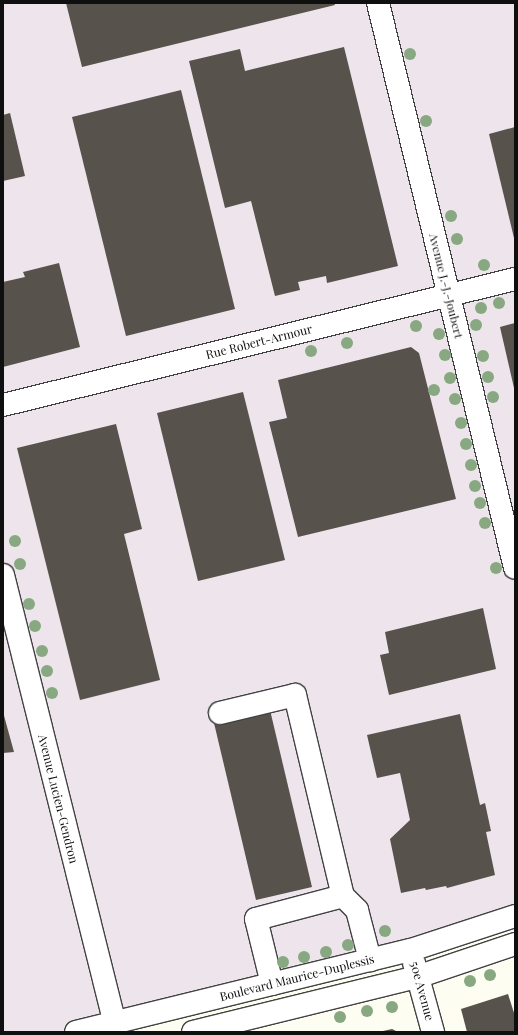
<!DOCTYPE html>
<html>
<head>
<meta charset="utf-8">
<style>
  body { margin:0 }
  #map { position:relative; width:518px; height:1035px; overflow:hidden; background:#fefdf2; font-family:"Playfair Display",serif }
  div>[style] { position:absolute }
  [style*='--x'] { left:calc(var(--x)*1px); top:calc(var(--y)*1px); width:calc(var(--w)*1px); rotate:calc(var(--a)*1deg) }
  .industrial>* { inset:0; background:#ede4ec }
  .building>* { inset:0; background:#57524c }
  .roads { filter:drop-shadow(1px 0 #424242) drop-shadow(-1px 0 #424242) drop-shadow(0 1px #424242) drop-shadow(0 -1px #424242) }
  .minor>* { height:22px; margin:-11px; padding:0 11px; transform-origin:11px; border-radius:11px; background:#fff }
  .trees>* { width:12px; height:12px; margin:-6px; border-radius:50%; background:#88a881 }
  span { translate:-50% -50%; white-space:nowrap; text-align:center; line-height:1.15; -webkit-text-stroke:4px #fff; paint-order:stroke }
  .street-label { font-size:12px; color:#0f0f0f }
  .frame { position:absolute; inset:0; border:4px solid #0f0f0f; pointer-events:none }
</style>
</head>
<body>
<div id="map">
  <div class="industrial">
    <i style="clip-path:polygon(3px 3px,515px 3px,515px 909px,61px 1032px,3px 1032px)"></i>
  </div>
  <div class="building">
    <i style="clip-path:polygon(66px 3px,334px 3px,335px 5px,82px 67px)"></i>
    <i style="clip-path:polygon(344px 47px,398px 266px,327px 283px,326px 276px,298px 282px,300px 290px,275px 296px,251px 201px,225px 208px,189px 61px,240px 49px,245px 71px)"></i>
    <i style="clip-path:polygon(181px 90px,235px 309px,126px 336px,72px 117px)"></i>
    <i style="clip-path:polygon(10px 113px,25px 176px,3px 181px,3px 115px)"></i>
    <i style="clip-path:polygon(515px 127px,515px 237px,514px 238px,489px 134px)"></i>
    <i style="clip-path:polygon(59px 263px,80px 347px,3px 367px,3px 282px,25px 277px,23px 272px)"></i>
    <i style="clip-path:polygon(515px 323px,515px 388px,514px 388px,500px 327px)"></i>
    <i style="clip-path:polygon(411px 347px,419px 353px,456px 499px,298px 537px,269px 422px,287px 418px,278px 380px)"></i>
    <i style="clip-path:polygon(243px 392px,285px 560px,198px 581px,157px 413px)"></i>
    <i style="clip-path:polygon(116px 424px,142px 529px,124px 534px,160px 680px,80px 700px,17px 448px)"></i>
    <i style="clip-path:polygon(483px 608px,496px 669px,389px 695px,380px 655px,389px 653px,385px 632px)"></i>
    <i style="clip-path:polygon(270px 710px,312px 887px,256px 900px,214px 723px)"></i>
    <i style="clip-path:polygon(3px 712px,14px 752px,3px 753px)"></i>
    <i style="clip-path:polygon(460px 714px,480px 805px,485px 803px,491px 831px,486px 832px,495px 875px,447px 888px,446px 886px,426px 890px,425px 888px,401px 893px,390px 839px,410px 820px,400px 773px,377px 778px,367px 735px)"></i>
    <i style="clip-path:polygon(508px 994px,515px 1016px,515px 1032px,467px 1032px,461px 1009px)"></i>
    <i style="clip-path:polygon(392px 1029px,398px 1032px,383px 1032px,383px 1031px)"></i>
  </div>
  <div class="roads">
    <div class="minor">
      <i style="--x:378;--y:3;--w:581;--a:76.37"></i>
      <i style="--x:3;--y:405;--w:527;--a:-13.83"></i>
      <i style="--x:3;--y:575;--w:462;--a:76"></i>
      <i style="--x:220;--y:713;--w:77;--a:-13.5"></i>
      <i style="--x:295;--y:695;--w:207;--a:76.6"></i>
      <i style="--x:414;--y:963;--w:72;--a:74.6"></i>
      <i style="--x:272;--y:984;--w:67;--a:-103.8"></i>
      <i style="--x:256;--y:919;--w:90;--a:-14.8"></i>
      <i style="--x:343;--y:896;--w:20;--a:45"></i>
      <i style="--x:357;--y:910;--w:52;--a:75.4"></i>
      <i style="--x:76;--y:1032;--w:345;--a:-13.8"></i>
      <i style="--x:411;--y:950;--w:109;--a:-18.1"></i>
      <i style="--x:193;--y:1032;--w:231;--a:-13.8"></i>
      <i style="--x:417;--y:977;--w:103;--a:-18.6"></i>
    </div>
  </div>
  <div class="trees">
    <i style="left:410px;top:54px"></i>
    <i style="left:426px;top:121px"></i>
    <i style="left:451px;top:216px"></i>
    <i style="left:457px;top:239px"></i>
    <i style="left:484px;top:265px"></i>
    <i style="left:499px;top:303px"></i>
    <i style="left:481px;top:308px"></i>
    <i style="left:476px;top:325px"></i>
    <i style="left:416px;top:326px"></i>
    <i style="left:439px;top:334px"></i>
    <i style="left:347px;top:343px"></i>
    <i style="left:311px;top:351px"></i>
    <i style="left:445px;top:355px"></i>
    <i style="left:483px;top:356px"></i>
    <i style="left:488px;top:377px"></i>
    <i style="left:450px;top:378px"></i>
    <i style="left:434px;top:390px"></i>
    <i style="left:493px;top:397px"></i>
    <i style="left:455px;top:399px"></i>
    <i style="left:461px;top:423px"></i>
    <i style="left:466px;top:444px"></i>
    <i style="left:471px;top:465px"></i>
    <i style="left:475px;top:486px"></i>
    <i style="left:480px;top:503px"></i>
    <i style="left:485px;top:523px"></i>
    <i style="left:15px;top:541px"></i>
    <i style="left:20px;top:564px"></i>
    <i style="left:496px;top:568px"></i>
    <i style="left:29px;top:604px"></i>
    <i style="left:35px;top:626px"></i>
    <i style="left:42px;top:651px"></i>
    <i style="left:47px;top:671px"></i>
    <i style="left:52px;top:693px"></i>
    <i style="left:385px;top:931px"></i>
    <i style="left:348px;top:945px"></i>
    <i style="left:326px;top:952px"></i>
    <i style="left:304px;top:957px"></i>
    <i style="left:283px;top:962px"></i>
    <i style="left:490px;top:975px"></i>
    <i style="left:470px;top:981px"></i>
    <i style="left:392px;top:1007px"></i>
    <i style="left:367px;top:1011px"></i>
    <i style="left:340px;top:1017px"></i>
  </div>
  <div class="street-label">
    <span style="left:446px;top:286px;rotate:76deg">Avenue J.-J.-Joubert</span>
    <span style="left:259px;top:342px;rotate:-14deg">Rue Robert-Armour</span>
    <span style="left:58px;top:799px;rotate:76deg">Avenue Lucien-Gendron</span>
    <span style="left:297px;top:978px;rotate:-14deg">Boulevard Maurice-Duplessis</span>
    <span style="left:422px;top:991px;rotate:75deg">50e Avenue</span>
  </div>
  <div class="frame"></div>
</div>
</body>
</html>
